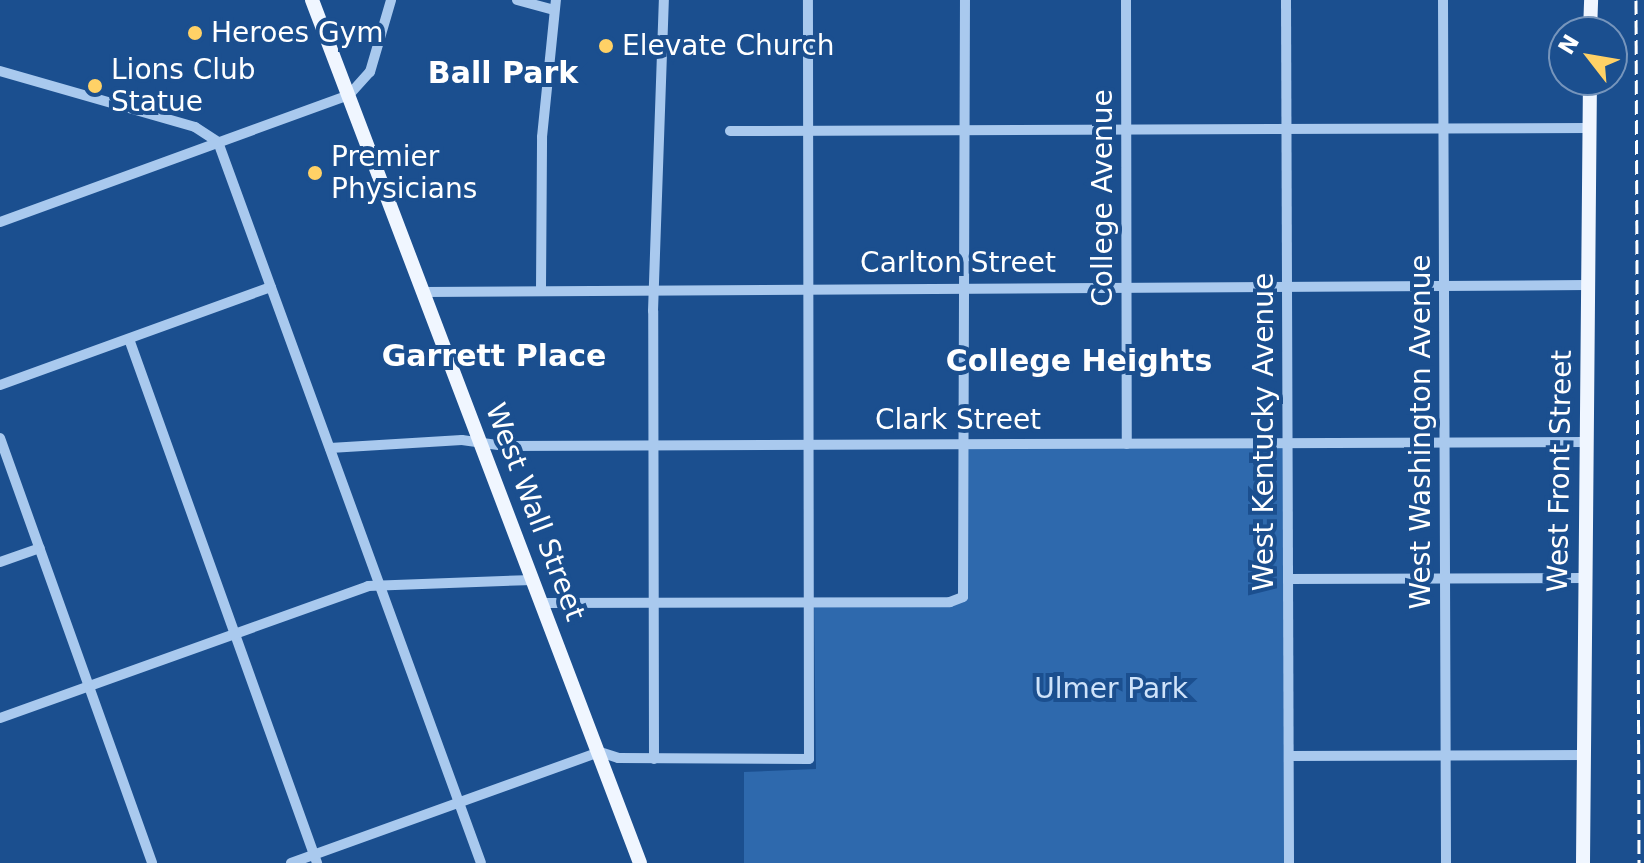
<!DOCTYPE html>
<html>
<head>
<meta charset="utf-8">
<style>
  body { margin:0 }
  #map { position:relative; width:1644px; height:863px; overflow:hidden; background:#1b4f8f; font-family:"DejaVu Sans",sans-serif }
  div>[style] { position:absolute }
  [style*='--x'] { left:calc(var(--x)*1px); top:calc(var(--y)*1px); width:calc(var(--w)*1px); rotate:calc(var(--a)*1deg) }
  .green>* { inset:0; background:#2e69ad }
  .minor>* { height:10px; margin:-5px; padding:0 5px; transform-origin:5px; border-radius:5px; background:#a9c9ee }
  .major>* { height:14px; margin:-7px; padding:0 7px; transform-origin:7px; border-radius:7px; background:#f0f6ff }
  .rail>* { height:3px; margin-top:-1.5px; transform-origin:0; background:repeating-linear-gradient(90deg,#fff 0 14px,transparent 0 20px) }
  .dots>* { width:22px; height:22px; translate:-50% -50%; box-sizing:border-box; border:4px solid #1b4f8f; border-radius:50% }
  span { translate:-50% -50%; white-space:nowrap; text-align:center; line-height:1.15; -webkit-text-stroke:8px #1b4f8f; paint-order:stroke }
  .poi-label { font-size:28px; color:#fff }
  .left { translate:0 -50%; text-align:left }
  .street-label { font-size:28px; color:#fff }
  .park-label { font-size:28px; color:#cfe3fa }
  .neighbourhood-label { font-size:30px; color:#fff; font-weight:700 }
  .north { position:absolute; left:1548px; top:16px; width:80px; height:80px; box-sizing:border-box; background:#1b4f8f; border:2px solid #7695bc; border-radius:50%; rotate:301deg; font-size:22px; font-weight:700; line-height:32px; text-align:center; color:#fff }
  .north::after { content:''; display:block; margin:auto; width:28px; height:36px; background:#ffd166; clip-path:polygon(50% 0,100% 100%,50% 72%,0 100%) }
</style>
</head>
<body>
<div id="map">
  <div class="green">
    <i style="clip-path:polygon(1285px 445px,1285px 863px,744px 863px,744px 772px,816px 769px,814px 603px,963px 600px,968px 446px)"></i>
  </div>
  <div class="minor">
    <i style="--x:517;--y:0;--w:38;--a:15"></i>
    <i style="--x:1126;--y:0;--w:444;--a:89.9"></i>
    <i style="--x:1286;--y:0;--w:863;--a:89.8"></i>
    <i style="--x:1443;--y:0;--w:863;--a:89.8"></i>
    <i style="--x:0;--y:71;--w:203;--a:16"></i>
    <i style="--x:195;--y:127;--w:27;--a:33"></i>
    <i style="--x:218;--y:142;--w:767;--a:69.96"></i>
    <i style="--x:730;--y:131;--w:859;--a:-0.2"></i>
    <i style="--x:0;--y:222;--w:371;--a:-20"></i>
    <i style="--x:349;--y:95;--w:31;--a:-48"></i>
    <i style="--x:370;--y:72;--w:75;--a:-73.7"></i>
    <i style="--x:541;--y:288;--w:151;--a:-89.6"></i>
    <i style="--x:542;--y:137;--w:138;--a:-84.2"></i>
    <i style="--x:424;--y:292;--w:1164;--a:-0.34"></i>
    <i style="--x:129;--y:339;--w:557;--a:70.26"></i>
    <i style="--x:0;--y:385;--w:288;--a:-19.9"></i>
    <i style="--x:0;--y:438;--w:451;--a:70.3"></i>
    <i style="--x:330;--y:448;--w:132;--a:-3.5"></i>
    <i style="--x:462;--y:440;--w:42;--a:8.1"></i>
    <i style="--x:504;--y:446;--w:1083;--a:-0.21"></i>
    <i style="--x:0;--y:562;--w:42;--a:-19.3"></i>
    <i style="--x:1288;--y:579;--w:297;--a:-0.2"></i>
    <i style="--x:542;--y:603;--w:408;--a:-0.1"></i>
    <i style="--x:950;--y:602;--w:14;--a:-21"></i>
    <i style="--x:963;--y:597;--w:597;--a:-89.81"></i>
    <i style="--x:0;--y:718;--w:391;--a:-19.7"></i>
    <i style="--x:368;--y:586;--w:165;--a:-2.1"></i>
    <i style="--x:1289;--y:756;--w:295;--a:-0.2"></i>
    <i style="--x:654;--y:759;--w:448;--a:-90.1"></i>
    <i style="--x:653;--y:311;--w:311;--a:-88"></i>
    <i style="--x:291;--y:863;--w:328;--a:-19.8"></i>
    <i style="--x:600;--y:752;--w:19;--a:18"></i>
    <i style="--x:618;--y:758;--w:191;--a:0.3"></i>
    <i style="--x:809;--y:759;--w:759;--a:-90.08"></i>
  </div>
  <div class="major">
    <i style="--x:312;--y:0;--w:923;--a:69.19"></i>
    <i style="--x:1590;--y:32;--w:32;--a:-88"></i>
    <i style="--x:1583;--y:863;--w:783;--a:-89.49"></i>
  </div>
  <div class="rail">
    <i style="--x:1636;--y:0;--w:863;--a:89.8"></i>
  </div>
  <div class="dots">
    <i style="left:195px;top:33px;background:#ffd166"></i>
    <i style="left:606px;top:46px;background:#ffd166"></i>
    <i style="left:95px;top:86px;background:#ffd166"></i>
    <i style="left:315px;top:173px;background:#ffd166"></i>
  </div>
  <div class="poi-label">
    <span class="left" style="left:211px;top:33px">Heroes Gym</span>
    <span class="left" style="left:622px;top:46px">Elevate Church</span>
    <span class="left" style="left:111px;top:86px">Lions Club<br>Statue</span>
    <span class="left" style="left:331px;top:173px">Premier<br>Physicians</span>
  </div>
  <div class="street-label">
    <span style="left:1103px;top:198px;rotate:-90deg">College Avenue</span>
    <span style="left:958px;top:263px">Carlton Street</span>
    <span style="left:958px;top:420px">Clark Street</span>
    <span style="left:1264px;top:432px;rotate:-90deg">West Kentucky Avenue</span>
    <span style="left:1421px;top:432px;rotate:-90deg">West Washington Avenue</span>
    <span style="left:1560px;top:471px;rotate:-89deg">West Front Street</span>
    <span style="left:535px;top:512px;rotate:69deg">West Wall Street</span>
  </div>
  <div class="park-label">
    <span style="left:1111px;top:689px">Ulmer Park</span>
  </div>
  <div class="neighbourhood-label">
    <span style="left:503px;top:73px">Ball Park</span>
    <span style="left:494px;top:356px">Garrett Place</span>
    <span style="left:1079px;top:361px">College Heights</span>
  </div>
  <div class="north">N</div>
</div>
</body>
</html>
